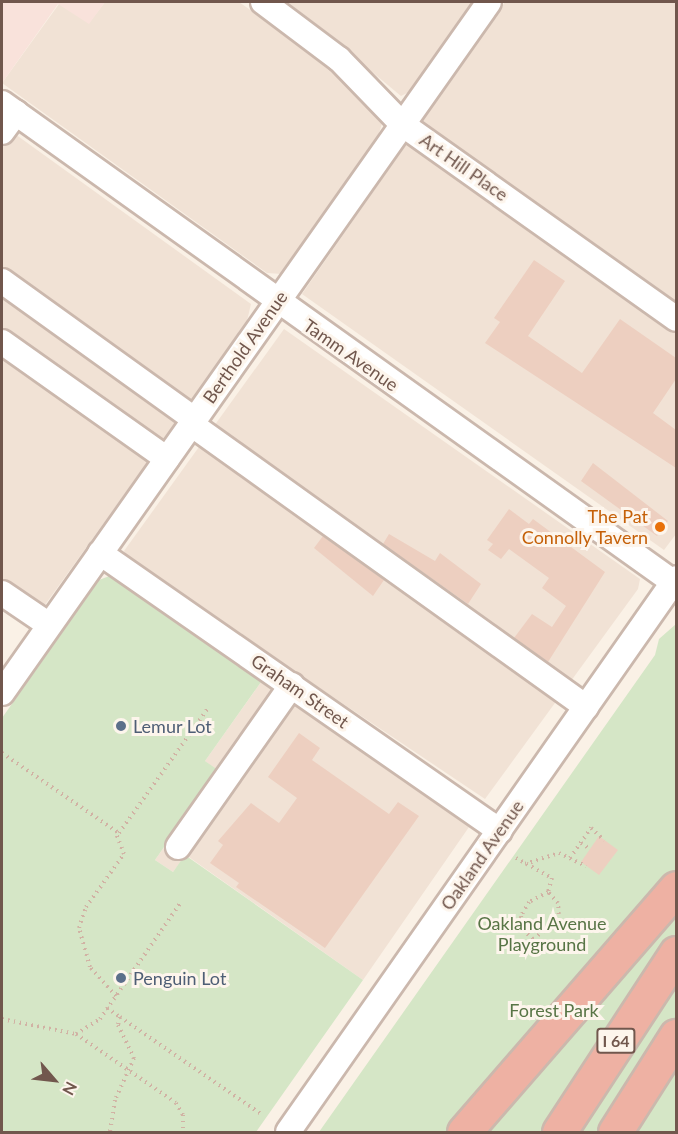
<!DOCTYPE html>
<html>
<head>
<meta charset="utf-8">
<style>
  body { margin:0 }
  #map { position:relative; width:678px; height:1134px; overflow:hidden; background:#faf1e6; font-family:Lato,sans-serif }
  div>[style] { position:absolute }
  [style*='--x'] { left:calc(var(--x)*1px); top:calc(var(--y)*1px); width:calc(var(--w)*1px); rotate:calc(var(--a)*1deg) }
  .residential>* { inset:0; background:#f1e2d5 }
  .commercial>* { inset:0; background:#f9e2db }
  .green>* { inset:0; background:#d5e6c6 }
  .building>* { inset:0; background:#edcfc0 }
  .path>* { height:4px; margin-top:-2px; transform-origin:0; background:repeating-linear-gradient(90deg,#d1b2a4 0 1.5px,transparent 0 6px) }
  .roads { filter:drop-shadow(2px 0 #cbb8ad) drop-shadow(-2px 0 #cbb8ad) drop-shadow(0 2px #cbb8ad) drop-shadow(0 -2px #cbb8ad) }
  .minor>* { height:24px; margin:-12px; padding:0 12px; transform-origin:12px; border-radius:12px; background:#fff }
  .highway>* { height:33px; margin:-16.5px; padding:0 16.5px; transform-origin:16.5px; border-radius:16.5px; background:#eeb1a3 }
  .dots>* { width:16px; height:16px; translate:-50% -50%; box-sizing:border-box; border:3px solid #fdf5ec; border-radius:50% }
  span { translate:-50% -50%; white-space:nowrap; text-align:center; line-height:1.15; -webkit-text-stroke:6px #fdf5ec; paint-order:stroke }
  .shield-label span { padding:2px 4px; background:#fdf5ec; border:2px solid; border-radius:4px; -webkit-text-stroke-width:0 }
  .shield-label { font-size:16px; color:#71574d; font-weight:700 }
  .street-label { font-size:18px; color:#71574d }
  .food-label { font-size:18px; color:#c56008 }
  .right { translate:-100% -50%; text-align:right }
  .service-label { font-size:18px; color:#4e5e75 }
  .left { translate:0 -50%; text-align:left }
  .park-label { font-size:18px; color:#587546 }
  .frame { position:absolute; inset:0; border:3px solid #71574d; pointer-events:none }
  .north { position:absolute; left:24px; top:1050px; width:60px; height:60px; -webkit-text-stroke:4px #fdf5ec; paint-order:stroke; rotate:118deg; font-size:16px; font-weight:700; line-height:24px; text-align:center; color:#71574d }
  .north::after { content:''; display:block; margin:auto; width:21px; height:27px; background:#71574d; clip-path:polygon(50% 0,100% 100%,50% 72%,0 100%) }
</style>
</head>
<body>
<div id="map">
  <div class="residential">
    <i style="clip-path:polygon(105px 2px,239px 2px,325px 63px,383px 120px,377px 140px,282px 274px,267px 273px,2px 83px,59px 4px,89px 23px)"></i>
    <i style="clip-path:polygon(288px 2px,472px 2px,409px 92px,401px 96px)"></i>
    <i style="clip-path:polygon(505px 2px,676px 2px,676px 534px,664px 550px,302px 294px)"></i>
    <i style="clip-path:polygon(8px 129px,251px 304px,246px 325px,42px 609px,2px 584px,2px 138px)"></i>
    <i style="clip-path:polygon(284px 329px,640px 579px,638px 589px,485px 799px,129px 560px,124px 551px)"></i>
    <i style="clip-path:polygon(264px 678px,463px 817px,469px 827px,363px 980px,186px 855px,173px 872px,155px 860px,218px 771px,205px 761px)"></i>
  </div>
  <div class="commercial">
    <i style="clip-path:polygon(2px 2px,105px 2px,89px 24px,58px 4px,2px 83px)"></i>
  </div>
  <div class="green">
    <i style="clip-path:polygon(112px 575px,275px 687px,261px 682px,205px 761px,218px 770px,155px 860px,173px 872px,185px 855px,363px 980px,256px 1132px,2px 1132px,2px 718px,99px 580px)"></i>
    <i style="clip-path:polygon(676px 624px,676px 1132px,319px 1132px,655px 655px,659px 639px)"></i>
  </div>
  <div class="building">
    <i style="clip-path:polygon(534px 260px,565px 281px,528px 336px,582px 373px,620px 319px,676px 358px,676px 379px,653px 413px,676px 430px,676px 468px,485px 343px,500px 322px,494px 318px)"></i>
    <i style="clip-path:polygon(593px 463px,668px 521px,657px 536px,581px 481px)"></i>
    <i style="clip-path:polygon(509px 509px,529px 524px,533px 519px,605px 572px,548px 662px,514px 638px,532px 614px,552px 627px,566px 606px,542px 588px,549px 578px,509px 549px,501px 559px,488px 550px,493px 544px,487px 540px)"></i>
    <i style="clip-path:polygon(389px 534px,435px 561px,440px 553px,481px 584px,468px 604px,383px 544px)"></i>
    <i style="clip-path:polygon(323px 536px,384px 580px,373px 596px,314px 548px)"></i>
    <i style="clip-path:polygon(299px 733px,320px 748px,312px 760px,389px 814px,398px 802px,419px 816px,325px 948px,236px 887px,239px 883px,210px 863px,223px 845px,218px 841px,251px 803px,279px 823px,297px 798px,268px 777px)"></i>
    <i style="clip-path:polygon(599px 836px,618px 850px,599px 875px,581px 862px)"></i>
  </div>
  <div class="path">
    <i style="--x:2;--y:753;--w:142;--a:34.4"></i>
    <i style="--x:119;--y:833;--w:153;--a:-54.5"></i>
    <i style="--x:581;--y:843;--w:11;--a:34"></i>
    <i style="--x:516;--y:858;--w:41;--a:29.1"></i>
    <i style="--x:552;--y:878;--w:15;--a:106"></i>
    <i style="--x:548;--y:892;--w:21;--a:152"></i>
    <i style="--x:529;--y:902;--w:16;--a:120"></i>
    <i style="--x:521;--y:916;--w:14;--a:82"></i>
    <i style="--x:523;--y:930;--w:13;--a:42"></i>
    <i style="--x:533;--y:939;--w:32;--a:-36"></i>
    <i style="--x:559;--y:920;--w:17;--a:-93"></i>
    <i style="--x:558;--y:903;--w:15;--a:-132"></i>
    <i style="--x:570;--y:858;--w:37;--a:-55"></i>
    <i style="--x:591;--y:828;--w:18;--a:43"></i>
    <i style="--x:525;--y:864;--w:36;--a:-18"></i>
    <i style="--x:559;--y:853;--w:30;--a:26"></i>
    <i style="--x:116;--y:996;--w:39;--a:-132"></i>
    <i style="--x:90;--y:967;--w:41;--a:-105.8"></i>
    <i style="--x:79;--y:928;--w:22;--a:-72"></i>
    <i style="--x:86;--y:907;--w:65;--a:-54.4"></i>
    <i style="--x:124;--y:854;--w:22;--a:-111"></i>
    <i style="--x:107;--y:1008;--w:16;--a:35"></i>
    <i style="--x:120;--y:1017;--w:8;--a:104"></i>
    <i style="--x:118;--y:1025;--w:37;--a:64"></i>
    <i style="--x:134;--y:1058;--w:46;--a:114.3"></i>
    <i style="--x:115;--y:1100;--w:32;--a:99"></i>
    <i style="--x:120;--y:1017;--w:171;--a:34.5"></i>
    <i style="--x:2;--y:1019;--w:76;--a:11.5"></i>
    <i style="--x:76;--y:1034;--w:28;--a:-32"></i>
    <i style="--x:100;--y:1019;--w:142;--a:-55.3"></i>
    <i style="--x:76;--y:1034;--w:121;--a:34.6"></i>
    <i style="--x:176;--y:1103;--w:14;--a:60"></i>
    <i style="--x:183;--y:1115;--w:17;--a:90"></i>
  </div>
  <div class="roads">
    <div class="minor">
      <i style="--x:263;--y:2;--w:95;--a:36.9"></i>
      <i style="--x:339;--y:59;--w:91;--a:45.9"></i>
      <i style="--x:402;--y:124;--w:336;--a:35.4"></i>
      <i style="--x:2;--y:103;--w:824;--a:35.52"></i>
      <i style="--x:2;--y:132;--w:24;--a:-54"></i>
      <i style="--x:2;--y:281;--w:236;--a:35.7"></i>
      <i style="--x:2;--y:342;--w:202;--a:35.3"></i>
      <i style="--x:191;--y:424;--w:486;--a:35.6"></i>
      <i style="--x:100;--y:553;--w:487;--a:34.8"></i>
      <i style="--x:2;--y:593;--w:57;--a:34.2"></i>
      <i style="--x:2;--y:693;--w:845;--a:-54.82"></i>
      <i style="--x:178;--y:847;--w:198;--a:-54.9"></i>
      <i style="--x:288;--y:1132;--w:676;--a:-54.99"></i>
    </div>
    <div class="highway">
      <i style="--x:464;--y:1132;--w:323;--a:-49"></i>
      <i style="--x:559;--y:1132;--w:214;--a:-56.8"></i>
      <i style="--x:615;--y:1132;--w:114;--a:-57.6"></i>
    </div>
  </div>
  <div class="dots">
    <i style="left:660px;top:527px;background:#e8710a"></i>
    <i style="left:121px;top:726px;background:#5c6f8a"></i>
    <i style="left:121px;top:978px;background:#5c6f8a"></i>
  </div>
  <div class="shield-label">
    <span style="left:616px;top:1041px">I 64</span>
  </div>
  <div class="street-label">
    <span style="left:464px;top:167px;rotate:35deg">Art Hill Place</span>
    <span style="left:245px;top:347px;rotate:-55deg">Berthold Avenue</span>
    <span style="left:351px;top:355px;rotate:35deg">Tamm Avenue</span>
    <span style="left:300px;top:691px;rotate:35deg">Graham Street</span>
    <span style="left:482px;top:855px;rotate:-55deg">Oakland Avenue</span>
  </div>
  <div class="food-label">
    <span class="right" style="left:648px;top:527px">The Pat<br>Connolly Tavern</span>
  </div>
  <div class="service-label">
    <span class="left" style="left:133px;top:726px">Lemur Lot</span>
    <span class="left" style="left:133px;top:978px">Penguin Lot</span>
  </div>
  <div class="park-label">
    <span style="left:542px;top:934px">Oakland Avenue<br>Playground</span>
    <span style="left:554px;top:1010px">Forest Park</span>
  </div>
  <div class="frame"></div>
  <div class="north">N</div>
</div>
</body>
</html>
